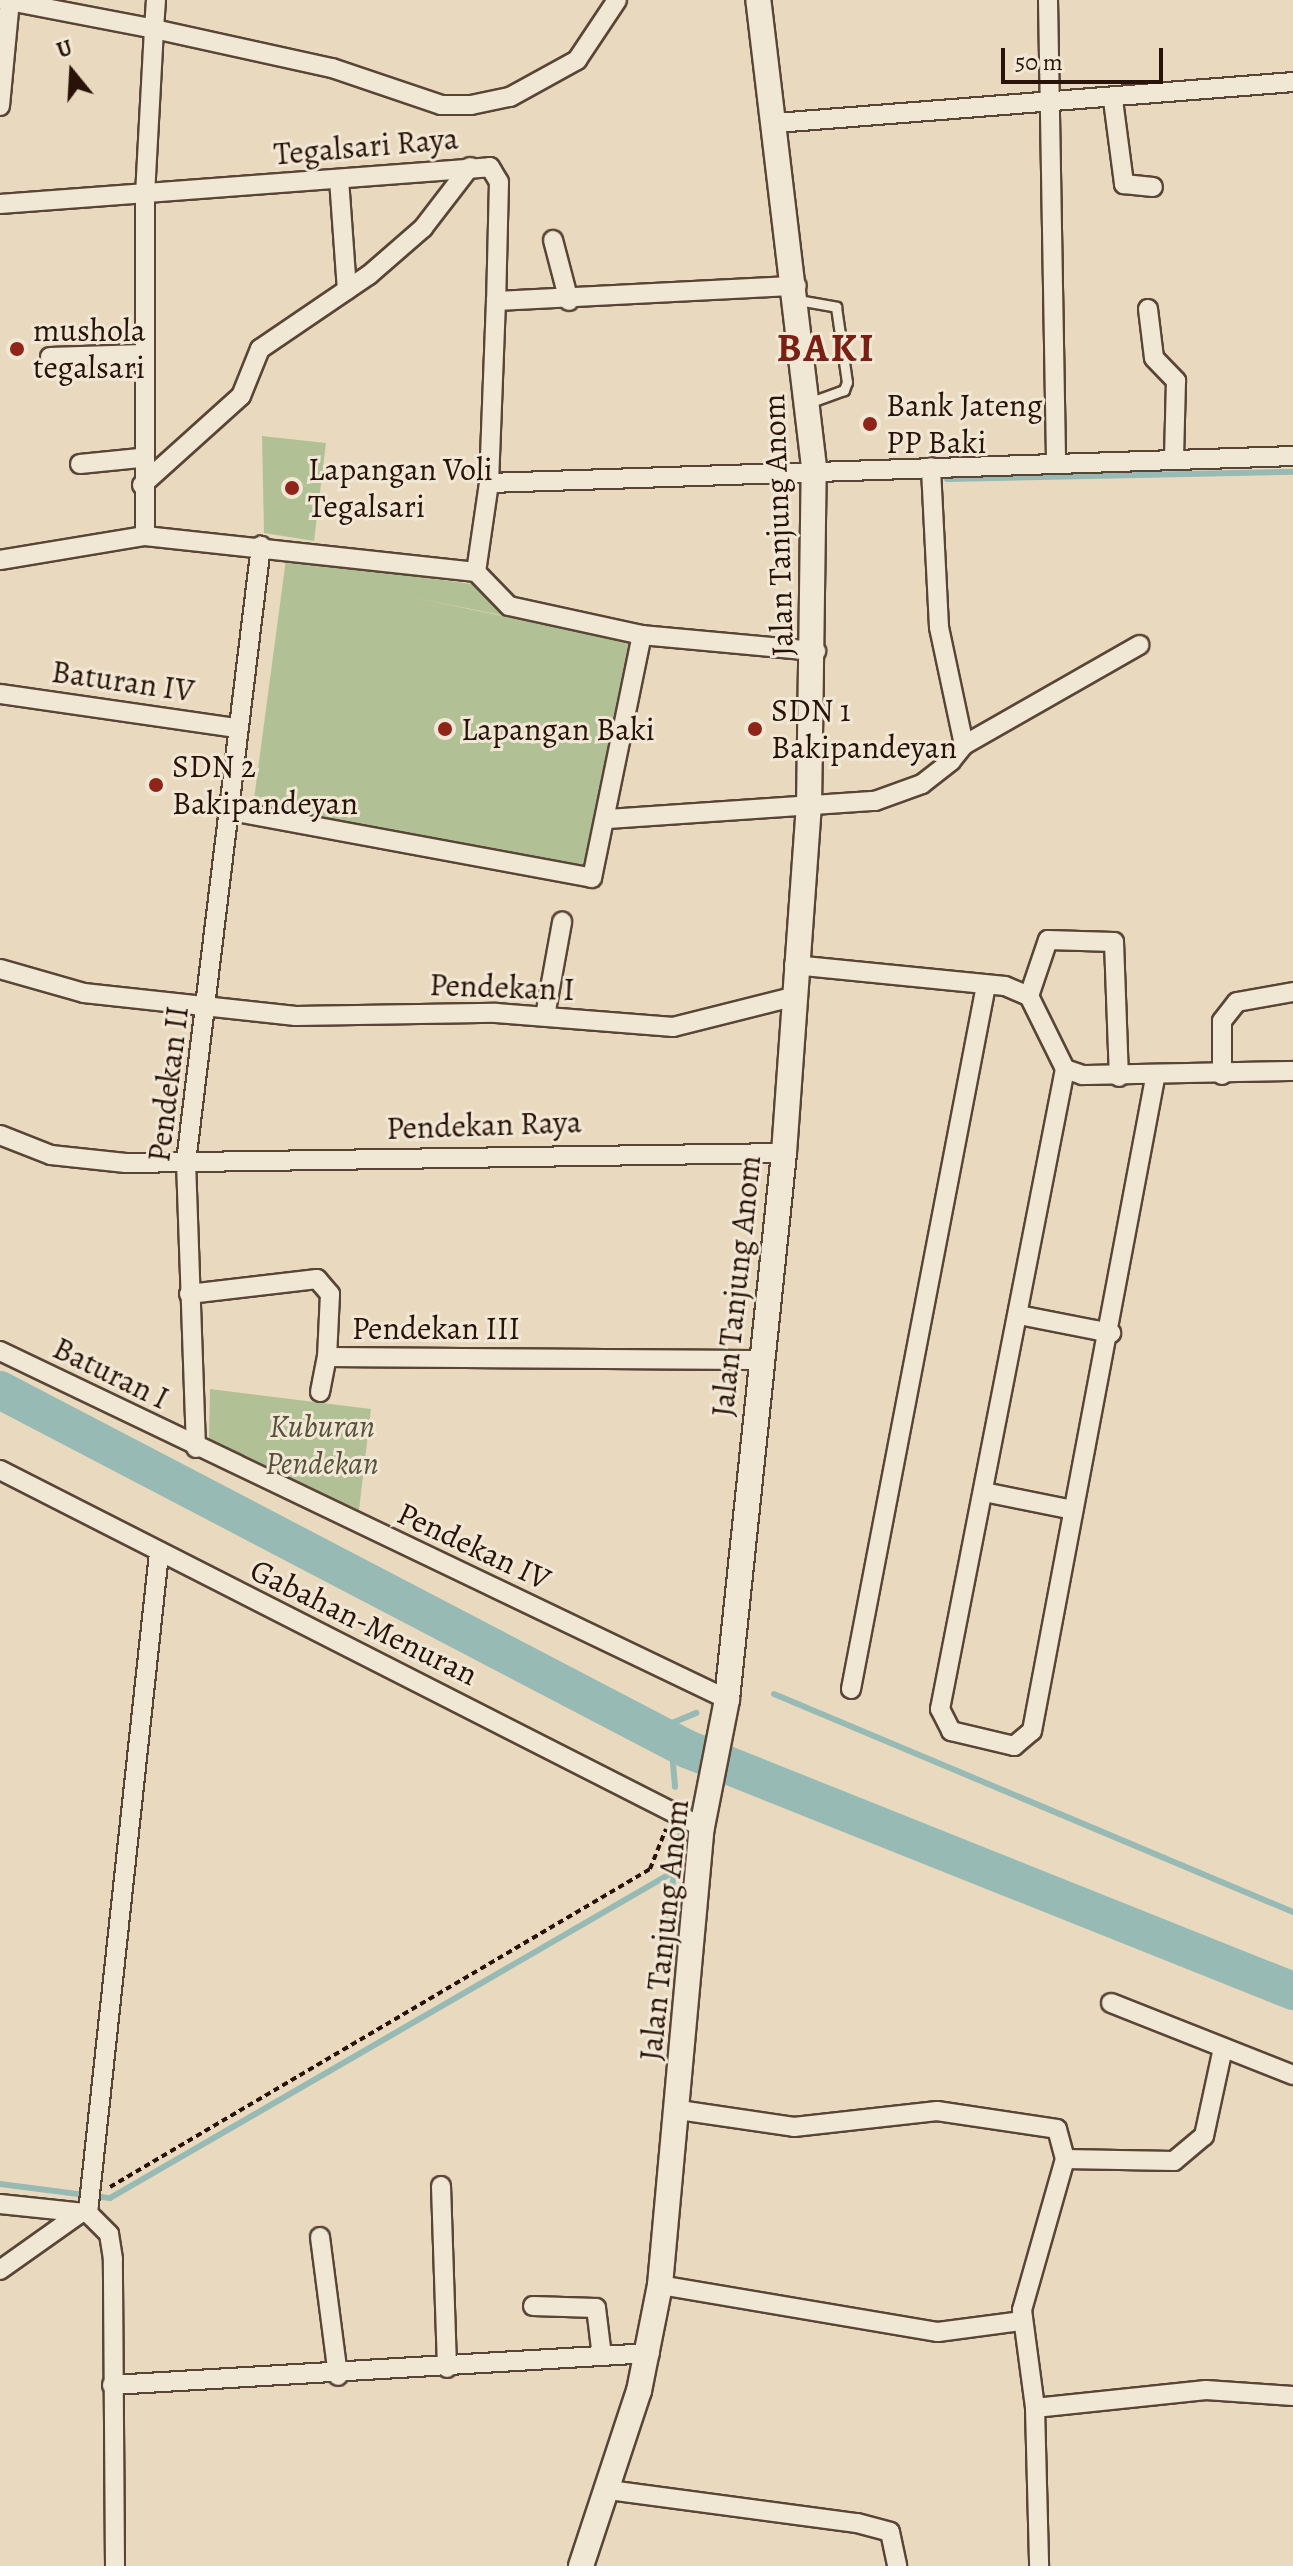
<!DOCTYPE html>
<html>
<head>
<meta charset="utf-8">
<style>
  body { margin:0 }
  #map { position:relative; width:1293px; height:2566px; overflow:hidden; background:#e9dabf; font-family:Alegreya,serif }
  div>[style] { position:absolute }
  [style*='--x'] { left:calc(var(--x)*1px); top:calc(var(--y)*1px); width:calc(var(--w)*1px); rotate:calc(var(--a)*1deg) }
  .green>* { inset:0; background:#b2c195 }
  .stream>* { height:6px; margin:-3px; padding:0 3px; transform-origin:3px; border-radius:3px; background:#97bab4 }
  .river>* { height:38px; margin:-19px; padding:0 19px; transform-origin:19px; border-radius:19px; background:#97bab4 }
  .path>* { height:4px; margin-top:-2px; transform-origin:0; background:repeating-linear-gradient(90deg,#291308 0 6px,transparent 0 10px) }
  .roads { filter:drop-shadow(2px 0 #594536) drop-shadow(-2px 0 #594536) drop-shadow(0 2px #594536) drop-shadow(0 -2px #594536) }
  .lane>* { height:9px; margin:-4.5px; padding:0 4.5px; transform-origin:4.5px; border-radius:4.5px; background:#f1e7d5 }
  .street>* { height:18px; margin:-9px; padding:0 9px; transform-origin:9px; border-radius:9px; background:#f1e7d5 }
  .secondary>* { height:24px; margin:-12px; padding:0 12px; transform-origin:12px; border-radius:12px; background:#f1e7d5 }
  .dots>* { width:22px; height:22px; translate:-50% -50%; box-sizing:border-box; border:4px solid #f1e7d5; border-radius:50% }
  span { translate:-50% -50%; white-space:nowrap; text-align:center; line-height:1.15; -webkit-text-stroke:6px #f1e7d5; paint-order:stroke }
  .street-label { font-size:32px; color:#291308 }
  .poi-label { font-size:32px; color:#291308 }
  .left { translate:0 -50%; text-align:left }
  .park-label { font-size:32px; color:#595039; font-style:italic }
  .district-label { font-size:40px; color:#7a1f14; font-weight:700; letter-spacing:2px }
  .north { position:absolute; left:32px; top:32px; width:80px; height:80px; -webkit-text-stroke:6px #f1e7d5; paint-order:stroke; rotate:342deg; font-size:22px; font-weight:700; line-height:32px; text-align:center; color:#291308 }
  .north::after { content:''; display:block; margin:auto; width:28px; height:36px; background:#291308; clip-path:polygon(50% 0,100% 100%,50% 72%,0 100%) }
  .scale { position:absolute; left:1001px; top:48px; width:162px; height:36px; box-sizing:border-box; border:4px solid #291308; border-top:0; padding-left:10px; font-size:24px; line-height:28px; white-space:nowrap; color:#291308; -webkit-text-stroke:6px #f1e7d5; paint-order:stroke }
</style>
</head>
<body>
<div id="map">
  <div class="green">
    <i style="clip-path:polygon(262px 436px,326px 443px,314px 541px,264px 533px)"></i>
    <i style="clip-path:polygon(286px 559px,472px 584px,506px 616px,411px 597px,643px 645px,602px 873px,252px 814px)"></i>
    <i style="clip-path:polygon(210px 1389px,371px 1409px,359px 1510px,209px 1439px)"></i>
  </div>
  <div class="stream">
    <i style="--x:947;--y:479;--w:346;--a:-1.2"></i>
    <i style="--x:774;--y:1694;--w:563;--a:22.78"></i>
    <i style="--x:653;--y:1731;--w:47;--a:-22.7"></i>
    <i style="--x:671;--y:1740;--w:47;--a:85.1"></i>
    <i style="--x:665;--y:1933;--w:99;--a:-81.3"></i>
    <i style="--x:0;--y:2184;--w:111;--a:7.3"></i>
    <i style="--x:110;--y:2198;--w:653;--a:-30.06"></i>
  </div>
  <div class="river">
    <i style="--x:0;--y:1390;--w:775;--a:27.59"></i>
    <i style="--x:687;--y:1749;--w:653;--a:21.77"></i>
  </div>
  <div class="path">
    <i style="--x:110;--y:2187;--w:627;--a:-30.49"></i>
    <i style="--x:650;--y:1869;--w:43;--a:-68.2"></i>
  </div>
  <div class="roads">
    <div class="lane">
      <i style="--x:798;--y:300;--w:39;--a:10"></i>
      <i style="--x:836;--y:307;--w:76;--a:81.7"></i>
      <i style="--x:847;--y:382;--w:9;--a:111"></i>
      <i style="--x:844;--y:390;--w:38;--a:160"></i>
    </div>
    <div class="street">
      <i style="--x:4;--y:0;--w:153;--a:10.9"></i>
      <i style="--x:154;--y:29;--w:164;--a:93.1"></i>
      <i style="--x:145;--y:193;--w:343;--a:90"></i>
      <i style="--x:156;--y:0;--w:29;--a:94"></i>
      <i style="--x:154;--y:29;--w:182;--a:12.4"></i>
      <i style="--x:332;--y:68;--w:115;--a:18.7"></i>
      <i style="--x:441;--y:105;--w:30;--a:0"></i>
      <i style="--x:471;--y:105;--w:40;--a:-12"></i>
      <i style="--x:510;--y:97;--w:77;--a:-28.9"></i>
      <i style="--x:577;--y:60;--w:72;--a:-56.3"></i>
      <i style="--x:1048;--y:0;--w:460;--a:89"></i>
      <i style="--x:1113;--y:100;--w:85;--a:82.5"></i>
      <i style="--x:1124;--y:184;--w:29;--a:6"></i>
      <i style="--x:0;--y:106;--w:105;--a:-84.6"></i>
      <i style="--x:776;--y:123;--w:519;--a:-4.53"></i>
      <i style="--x:339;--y:179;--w:111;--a:85.9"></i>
      <i style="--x:0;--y:204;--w:491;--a:-4.3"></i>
      <i style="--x:490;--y:167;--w:17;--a:59"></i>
      <i style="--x:499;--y:182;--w:119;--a:91.4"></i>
      <i style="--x:496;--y:301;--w:301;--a:-2.9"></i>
      <i style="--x:553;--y:240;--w:63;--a:75.3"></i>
      <i style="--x:1148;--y:309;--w:49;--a:83"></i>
      <i style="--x:1154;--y:358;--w:32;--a:46"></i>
      <i style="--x:1176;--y:381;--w:77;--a:91.5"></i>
      <i style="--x:50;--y:357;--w:93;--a:-1.8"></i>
      <i style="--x:80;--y:464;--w:60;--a:-5.7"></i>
      <i style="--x:489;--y:483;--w:182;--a:-87.8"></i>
      <i style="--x:142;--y:485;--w:133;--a:-42"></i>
      <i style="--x:241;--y:396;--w:51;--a:-68"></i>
      <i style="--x:260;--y:349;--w:132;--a:-34.2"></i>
      <i style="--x:369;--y:275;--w:72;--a:-41"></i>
      <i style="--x:423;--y:228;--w:77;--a:-52.4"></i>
      <i style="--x:0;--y:560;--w:147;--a:-9.4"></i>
      <i style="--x:145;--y:536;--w:333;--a:6.2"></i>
      <i style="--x:476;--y:572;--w:90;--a:-81.7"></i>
      <i style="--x:489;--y:483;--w:804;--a:-1.92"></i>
      <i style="--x:642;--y:635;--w:175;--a:5.3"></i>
      <i style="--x:0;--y:694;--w:239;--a:8.2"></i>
      <i style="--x:964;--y:745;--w:202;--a:-29.7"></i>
      <i style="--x:226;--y:810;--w:372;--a:10.5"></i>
      <i style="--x:592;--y:878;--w:248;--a:-78.4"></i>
      <i style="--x:642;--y:635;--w:136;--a:-167.7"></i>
      <i style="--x:509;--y:606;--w:47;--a:-134.1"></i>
      <i style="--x:608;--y:819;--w:268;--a:-3.9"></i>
      <i style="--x:875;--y:801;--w:50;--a:-19.9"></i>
      <i style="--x:922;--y:784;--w:37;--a:-38"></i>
      <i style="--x:951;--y:761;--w:21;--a:-51"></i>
      <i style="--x:964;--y:745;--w:121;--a:-102"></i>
      <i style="--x:939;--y:627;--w:160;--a:-92.9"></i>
      <i style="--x:794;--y:965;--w:212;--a:5.7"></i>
      <i style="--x:1005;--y:986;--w:26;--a:23"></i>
      <i style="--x:1029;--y:996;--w:81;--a:63.7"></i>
      <i style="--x:1065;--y:1069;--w:18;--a:19"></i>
      <i style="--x:1082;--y:1075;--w:211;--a:-1.1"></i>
      <i style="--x:0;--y:969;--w:87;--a:15.9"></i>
      <i style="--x:84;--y:993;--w:213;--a:6.2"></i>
      <i style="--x:296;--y:1016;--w:200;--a:-0.9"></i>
      <i style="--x:496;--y:1013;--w:178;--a:4.5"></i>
      <i style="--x:673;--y:1027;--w:123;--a:-14.1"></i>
      <i style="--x:1029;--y:996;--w:59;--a:-71.3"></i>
      <i style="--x:1048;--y:940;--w:66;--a:1.7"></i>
      <i style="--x:1114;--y:942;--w:135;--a:87.9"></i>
      <i style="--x:545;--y:1016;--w:96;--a:-79.7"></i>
      <i style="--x:1065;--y:1069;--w:652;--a:101.05"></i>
      <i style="--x:940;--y:1709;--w:25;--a:63"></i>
      <i style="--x:951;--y:1731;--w:65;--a:13.4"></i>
      <i style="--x:1014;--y:1746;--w:23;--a:-40"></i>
      <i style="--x:1032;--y:1731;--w:664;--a:-79.33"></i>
      <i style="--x:1222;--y:1075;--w:54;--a:-90"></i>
      <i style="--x:1222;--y:1021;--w:24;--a:-52"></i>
      <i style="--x:1237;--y:1002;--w:57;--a:-10.1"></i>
      <i style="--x:0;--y:1135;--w:55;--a:21.4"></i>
      <i style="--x:51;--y:1155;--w:75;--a:6.1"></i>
      <i style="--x:126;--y:1163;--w:658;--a:-0.87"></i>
      <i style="--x:189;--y:1294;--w:129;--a:-6.7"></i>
      <i style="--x:317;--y:1279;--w:20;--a:49"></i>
      <i style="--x:330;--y:1294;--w:63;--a:92.7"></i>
      <i style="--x:327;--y:1357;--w:431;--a:0.4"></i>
      <i style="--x:1019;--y:1315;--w:94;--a:11.1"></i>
      <i style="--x:0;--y:1351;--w:806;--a:25.58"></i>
      <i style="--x:320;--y:1392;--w:36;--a:-79"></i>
      <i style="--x:196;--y:1448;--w:286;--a:-92"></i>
      <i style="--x:186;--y:1162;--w:621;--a:-83.06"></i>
      <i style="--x:0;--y:1470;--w:788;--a:26.96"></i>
      <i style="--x:984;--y:1492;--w:91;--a:11.4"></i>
      <i style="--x:851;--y:1689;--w:717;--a:-79.14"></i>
      <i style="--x:1111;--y:2003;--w:196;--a:21.6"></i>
      <i style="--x:679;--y:2110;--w:116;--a:8.4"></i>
      <i style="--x:794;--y:2127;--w:144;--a:-6.4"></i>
      <i style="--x:937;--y:2111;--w:121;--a:8.5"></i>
      <i style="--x:1057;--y:2129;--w:31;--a:75"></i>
      <i style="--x:1065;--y:2159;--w:157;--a:105.9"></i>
      <i style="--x:1022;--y:2310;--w:99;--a:82.4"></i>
      <i style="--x:1035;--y:2408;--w:158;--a:88.5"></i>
      <i style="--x:1065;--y:2159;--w:109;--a:1.1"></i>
      <i style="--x:1174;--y:2161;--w:39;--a:-40"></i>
      <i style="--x:1204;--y:2136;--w:90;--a:-77.8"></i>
      <i style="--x:441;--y:2186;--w:182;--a:88.1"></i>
      <i style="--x:0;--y:2204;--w:85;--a:6"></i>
      <i style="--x:320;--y:2237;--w:140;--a:82.6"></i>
      <i style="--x:0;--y:2270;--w:100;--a:-35.3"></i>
      <i style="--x:660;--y:2285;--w:282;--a:9.6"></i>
      <i style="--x:938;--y:2332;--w:85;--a:-7.5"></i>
      <i style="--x:533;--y:2306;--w:63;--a:1.8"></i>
      <i style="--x:596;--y:2308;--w:48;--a:82.9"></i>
      <i style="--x:112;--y:2385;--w:539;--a:-3.4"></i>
      <i style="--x:1035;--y:2408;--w:172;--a:-6"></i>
      <i style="--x:1206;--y:2390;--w:87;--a:3.9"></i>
      <i style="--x:609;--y:2490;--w:250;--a:7.6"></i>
      <i style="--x:857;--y:2523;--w:34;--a:15"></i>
      <i style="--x:890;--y:2532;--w:35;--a:78"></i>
      <i style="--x:115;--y:2566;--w:307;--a:-90.4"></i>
      <i style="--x:113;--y:2259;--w:25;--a:-99"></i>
      <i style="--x:109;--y:2234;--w:30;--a:-135"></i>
      <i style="--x:88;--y:2213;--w:10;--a:-84"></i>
      <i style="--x:89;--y:2203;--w:654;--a:-83.85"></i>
    </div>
    <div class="secondary">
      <i style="--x:581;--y:2566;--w:184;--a:-71.7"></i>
      <i style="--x:639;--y:2391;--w:108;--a:-78.8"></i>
      <i style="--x:660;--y:2285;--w:460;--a:-84.8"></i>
      <i style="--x:702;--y:1827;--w:130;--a:-78.9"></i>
      <i style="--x:727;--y:1699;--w:549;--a:-84.04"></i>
      <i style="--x:784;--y:1153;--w:346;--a:-85.9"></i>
      <i style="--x:809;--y:808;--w:341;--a:-89.2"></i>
      <i style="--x:814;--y:467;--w:470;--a:-96.8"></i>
    </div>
  </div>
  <div class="dots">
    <i style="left:17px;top:349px;background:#8f2418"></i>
    <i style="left:870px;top:424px;background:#8f2418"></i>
    <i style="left:292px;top:488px;background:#8f2418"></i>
    <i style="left:445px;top:729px;background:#8f2418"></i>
    <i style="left:755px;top:729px;background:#8f2418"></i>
    <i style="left:156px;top:785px;background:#8f2418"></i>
  </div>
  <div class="street-label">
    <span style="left:366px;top:146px;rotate:-5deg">Tegalsari Raya</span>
    <span style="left:778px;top:525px;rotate:-92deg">Jalan Tanjung Anom</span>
    <span style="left:123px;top:681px;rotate:8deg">Baturan IV</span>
    <span style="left:502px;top:987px;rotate:2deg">Pendekan I</span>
    <span style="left:168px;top:1084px;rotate:-83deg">Pendekan II</span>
    <span style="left:484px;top:1125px;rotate:-2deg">Pendekan Raya</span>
    <span style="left:736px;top:1286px;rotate:-84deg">Jalan Tanjung Anom</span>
    <span style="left:436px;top:1328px">Pendekan III</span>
    <span style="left:111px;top:1373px;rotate:26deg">Baturan I</span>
    <span style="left:474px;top:1546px;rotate:25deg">Pendekan IV</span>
    <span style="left:364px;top:1622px;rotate:26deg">Gabahan-Menuran</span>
    <span style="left:664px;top:1930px;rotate:-84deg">Jalan Tanjung Anom</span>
  </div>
  <div class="poi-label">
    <span class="left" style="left:33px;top:349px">mushola<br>tegalsari</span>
    <span class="left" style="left:886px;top:424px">Bank Jateng<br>PP Baki</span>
    <span class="left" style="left:308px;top:488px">Lapangan Voli<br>Tegalsari</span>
    <span class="left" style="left:771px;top:729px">SDN 1<br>Bakipandeyan</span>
    <span class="left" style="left:461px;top:729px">Lapangan Baki</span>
    <span class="left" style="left:172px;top:785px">SDN 2<br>Bakipandeyan</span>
  </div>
  <div class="park-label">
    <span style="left:322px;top:1445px">Kuburan<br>Pendekan</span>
  </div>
  <div class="district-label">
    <span style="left:826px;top:348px">BAKI</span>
  </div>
  <div class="north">U</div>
  <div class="scale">50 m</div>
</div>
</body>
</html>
